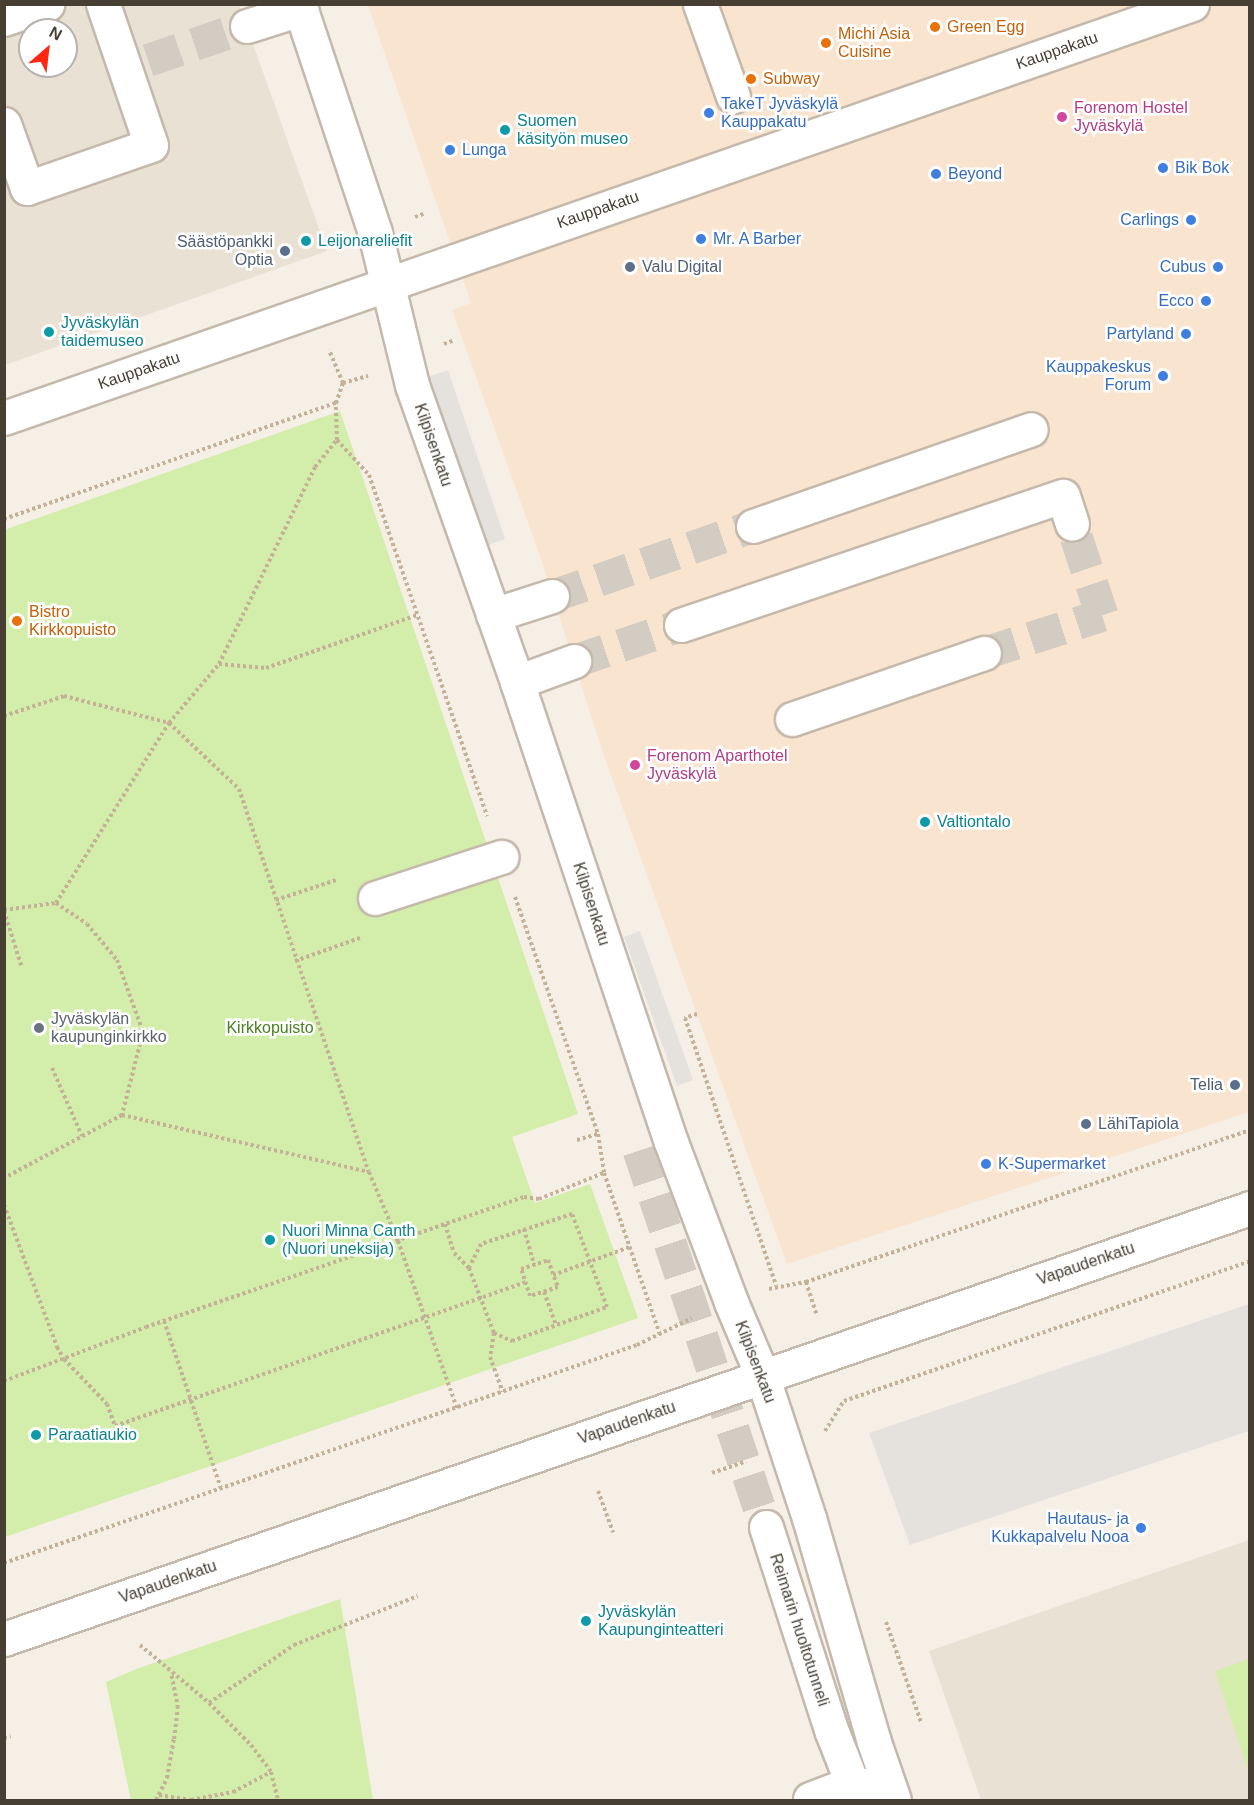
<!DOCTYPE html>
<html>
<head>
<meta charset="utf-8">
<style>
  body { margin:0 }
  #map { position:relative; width:1254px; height:1805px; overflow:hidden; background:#f5efe6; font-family:Helvetica,sans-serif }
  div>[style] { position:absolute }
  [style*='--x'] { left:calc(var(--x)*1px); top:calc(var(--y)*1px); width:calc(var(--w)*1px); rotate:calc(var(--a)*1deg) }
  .residential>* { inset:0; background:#e9e1d3 }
  .commercial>* { inset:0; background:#f9e4cf }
  .green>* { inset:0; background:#d3edaa }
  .parking>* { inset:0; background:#e5e2de }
  .minor-tunnel>* { height:33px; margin-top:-16.5px; transform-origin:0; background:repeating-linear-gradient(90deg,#d2ccc2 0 33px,transparent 0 49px) }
  .path>* { height:4px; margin-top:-2px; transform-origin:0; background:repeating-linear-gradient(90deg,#c4b197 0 3px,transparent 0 6px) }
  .roads { filter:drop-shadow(2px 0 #c4b9aa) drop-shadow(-2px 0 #c4b9aa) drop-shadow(0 2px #c4b9aa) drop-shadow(0 -2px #c4b9aa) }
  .minor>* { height:33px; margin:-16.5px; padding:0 16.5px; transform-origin:16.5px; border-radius:16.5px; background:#fff }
  .dots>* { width:16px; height:16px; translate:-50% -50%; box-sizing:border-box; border:3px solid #fff; border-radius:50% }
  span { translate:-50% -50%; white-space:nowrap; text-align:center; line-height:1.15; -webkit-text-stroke:5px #fff; paint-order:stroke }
  .food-label { font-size:16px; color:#c56008 }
  .left { translate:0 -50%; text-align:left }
  .street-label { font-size:16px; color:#483f34 }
  .shop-label { font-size:16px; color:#366cbe }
  .right { translate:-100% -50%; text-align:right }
  .hotel-label { font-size:16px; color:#b23c85 }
  .culture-label { font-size:16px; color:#0d838f }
  .service-label { font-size:16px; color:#4e5e75 }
  .worship-label { font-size:16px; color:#5b616d }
  .park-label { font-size:16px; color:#4b8022 }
  .frame { position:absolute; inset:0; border:6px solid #483f34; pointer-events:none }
  .north { position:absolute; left:18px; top:18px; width:60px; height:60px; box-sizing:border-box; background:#fff; border:2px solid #b6b2ae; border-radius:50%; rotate:28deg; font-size:16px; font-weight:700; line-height:24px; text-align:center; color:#483f34 }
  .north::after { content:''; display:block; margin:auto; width:21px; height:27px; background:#ff2712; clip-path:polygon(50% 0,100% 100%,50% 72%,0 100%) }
</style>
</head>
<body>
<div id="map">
  <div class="residential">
    <i style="clip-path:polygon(evenodd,4px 5px,239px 5px,327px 251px,5px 365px,4px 5px,30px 30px,66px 30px,66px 66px,30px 66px,30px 30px)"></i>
    <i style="clip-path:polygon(1249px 1540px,1249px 1800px,981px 1800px,929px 1651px)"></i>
  </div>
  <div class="commercial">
    <i style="clip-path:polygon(368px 5px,1249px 5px,1249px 1112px,787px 1264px,603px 753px,542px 562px,452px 310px,471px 303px)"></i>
  </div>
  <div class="green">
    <i style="clip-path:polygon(340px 411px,578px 1114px,512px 1137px,535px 1203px,590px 1184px,638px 1318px,5px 1537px,4px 530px)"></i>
    <i style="clip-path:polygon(340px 1599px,373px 1800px,131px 1800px,106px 1682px,139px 1668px)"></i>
    <i style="clip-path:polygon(1249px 1659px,1250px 1659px,1249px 1773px,1215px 1671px)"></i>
  </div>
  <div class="parking">
    <i style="clip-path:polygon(448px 370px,505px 539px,486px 546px,428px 377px)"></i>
    <i style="clip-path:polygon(640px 931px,693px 1080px,677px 1086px,624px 937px)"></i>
    <i style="clip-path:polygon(1249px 1304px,1249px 1431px,910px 1545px,869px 1433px)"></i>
  </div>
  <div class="minor-tunnel">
    <i style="--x:148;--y:60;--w:105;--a:-19"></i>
    <i style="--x:552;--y:596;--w:213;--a:-19.2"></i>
    <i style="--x:984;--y:653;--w:124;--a:-17.9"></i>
    <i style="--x:1102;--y:615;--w:96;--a:-108.2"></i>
    <i style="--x:574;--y:661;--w:113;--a:-18.6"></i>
    <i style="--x:639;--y:1150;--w:398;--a:71.4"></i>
  </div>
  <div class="path">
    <i style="--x:415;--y:217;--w:9;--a:-21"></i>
    <i style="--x:444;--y:344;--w:9;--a:-21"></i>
    <i style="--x:343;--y:383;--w:26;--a:-16"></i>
    <i style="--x:337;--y:440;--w:47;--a:47.6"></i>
    <i style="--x:369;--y:475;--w:361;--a:70.9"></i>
    <i style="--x:4;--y:519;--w:352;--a:-19.3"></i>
    <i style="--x:219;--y:664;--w:47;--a:4.9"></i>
    <i style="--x:266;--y:668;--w:160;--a:-19.3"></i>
    <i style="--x:4;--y:716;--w:63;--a:-18.4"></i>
    <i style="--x:64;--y:696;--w:108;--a:14.4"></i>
    <i style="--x:169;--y:723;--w:96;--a:43.3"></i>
    <i style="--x:239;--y:789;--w:404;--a:71.3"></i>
    <i style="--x:369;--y:1172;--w:75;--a:67.2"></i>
    <i style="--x:398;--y:1241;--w:178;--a:70.6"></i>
    <i style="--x:515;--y:897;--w:251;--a:70.7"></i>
    <i style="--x:598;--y:1134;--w:39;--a:81"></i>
    <i style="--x:604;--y:1173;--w:171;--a:70.9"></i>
    <i style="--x:276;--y:900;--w:63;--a:-18.4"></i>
    <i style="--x:56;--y:903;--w:213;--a:-57.9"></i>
    <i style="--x:169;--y:723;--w:77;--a:-49.7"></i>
    <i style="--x:219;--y:664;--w:219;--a:-64"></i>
    <i style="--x:315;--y:467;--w:35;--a:-51"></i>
    <i style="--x:337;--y:440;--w:37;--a:-92"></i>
    <i style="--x:336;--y:403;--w:21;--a:-71"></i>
    <i style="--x:343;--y:383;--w:36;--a:-113"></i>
    <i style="--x:4;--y:910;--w:52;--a:-7.7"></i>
    <i style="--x:56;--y:903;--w:37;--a:34"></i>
    <i style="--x:87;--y:924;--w:47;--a:50.2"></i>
    <i style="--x:117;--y:960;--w:77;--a:70.1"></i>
    <i style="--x:143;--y:1032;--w:86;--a:104.2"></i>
    <i style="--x:122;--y:1115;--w:134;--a:151.9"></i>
    <i style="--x:4;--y:911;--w:57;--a:72.5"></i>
    <i style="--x:295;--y:961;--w:69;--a:-19.5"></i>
    <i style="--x:697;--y:1014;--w:13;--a:162"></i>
    <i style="--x:685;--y:1018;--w:283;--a:71.2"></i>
    <i style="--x:52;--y:1068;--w:74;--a:66.2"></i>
    <i style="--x:122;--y:1115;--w:253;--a:13"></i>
    <i style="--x:577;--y:1140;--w:22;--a:-16"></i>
    <i style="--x:4;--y:1205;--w:152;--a:69.5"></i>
    <i style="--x:57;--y:1347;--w:14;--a:60"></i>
    <i style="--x:64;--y:1359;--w:62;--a:46.3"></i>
    <i style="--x:107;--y:1404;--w:23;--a:70"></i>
    <i style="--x:115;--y:1426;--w:435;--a:-19.3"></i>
    <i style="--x:445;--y:1224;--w:30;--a:73"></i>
    <i style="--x:454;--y:1253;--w:21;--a:45"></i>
    <i style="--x:524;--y:1229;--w:37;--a:74"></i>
    <i style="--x:548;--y:1260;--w:29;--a:70"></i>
    <i style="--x:558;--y:1287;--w:29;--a:162"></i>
    <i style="--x:530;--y:1296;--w:28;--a:-108"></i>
    <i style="--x:521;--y:1269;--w:28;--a:-18"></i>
    <i style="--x:553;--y:1275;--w:82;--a:-20"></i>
    <i style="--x:806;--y:1282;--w:33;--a:72"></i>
    <i style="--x:769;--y:1289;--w:38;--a:-11"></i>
    <i style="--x:806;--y:1282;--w:469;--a:-18.9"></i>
    <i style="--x:544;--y:1292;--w:35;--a:70"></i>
    <i style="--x:164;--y:1321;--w:176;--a:71.2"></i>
    <i style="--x:494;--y:1333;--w:20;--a:24"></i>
    <i style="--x:512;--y:1341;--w:101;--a:-19.7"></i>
    <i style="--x:607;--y:1307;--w:99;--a:-110.6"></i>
    <i style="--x:572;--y:1214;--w:96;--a:161.8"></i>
    <i style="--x:481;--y:1244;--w:27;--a:117"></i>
    <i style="--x:469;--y:1268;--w:70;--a:69"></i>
    <i style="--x:494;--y:1333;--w:24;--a:99"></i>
    <i style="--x:490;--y:1357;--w:37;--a:70"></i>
    <i style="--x:4;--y:1381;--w:152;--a:-20.8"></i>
    <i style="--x:146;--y:1327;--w:400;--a:-19"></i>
    <i style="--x:524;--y:1197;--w:15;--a:8"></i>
    <i style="--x:539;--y:1199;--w:69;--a:-22.1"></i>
    <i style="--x:825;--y:1431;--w:36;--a:-58"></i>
    <i style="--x:844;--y:1401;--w:429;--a:-19"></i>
    <i style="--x:712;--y:1473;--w:36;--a:-19"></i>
    <i style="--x:598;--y:1491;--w:44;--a:69.9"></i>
    <i style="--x:4;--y:1563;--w:669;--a:-19"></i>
    <i style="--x:637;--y:1345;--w:61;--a:-26.1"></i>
    <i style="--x:886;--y:1622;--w:106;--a:70.7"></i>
    <i style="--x:140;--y:1645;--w:90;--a:40"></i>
    <i style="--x:209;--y:1703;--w:103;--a:-34.3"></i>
    <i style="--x:294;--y:1645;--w:133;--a:-21.6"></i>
    <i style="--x:209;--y:1703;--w:59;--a:45"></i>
    <i style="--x:251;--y:1745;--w:34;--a:53"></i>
    <i style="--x:271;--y:1772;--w:29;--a:76"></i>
    <i style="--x:4;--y:1738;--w:7;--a:-16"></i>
    <i style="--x:159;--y:1795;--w:32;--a:9"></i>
    <i style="--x:191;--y:1800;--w:43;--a:-10.8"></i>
    <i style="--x:233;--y:1792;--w:43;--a:-27.8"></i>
    <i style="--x:156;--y:1800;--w:25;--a:-63"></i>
    <i style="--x:167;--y:1778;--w:40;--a:-80"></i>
    <i style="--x:174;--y:1739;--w:31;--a:-83"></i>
    <i style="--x:178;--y:1708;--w:36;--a:-101"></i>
  </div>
  <div class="roads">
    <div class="minor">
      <i style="--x:299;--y:4;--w:241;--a:71.6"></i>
      <i style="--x:375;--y:233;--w:156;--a:76.3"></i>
      <i style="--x:412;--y:385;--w:315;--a:70.5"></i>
      <i style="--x:517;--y:682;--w:485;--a:71.5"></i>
      <i style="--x:671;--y:1142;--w:171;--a:69.4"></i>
      <i style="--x:731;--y:1302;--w:79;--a:67"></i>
      <i style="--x:762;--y:1375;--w:151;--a:71.8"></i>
      <i style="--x:809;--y:1518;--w:233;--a:73.8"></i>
      <i style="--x:874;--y:1742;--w:61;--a:71"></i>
      <i style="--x:700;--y:4;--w:98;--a:70.3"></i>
      <i style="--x:4;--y:19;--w:46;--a:-19.2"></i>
      <i style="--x:247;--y:26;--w:57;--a:-17.5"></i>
      <i style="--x:4;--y:124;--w:68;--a:70.2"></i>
      <i style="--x:27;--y:188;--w:131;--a:-19.1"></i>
      <i style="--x:151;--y:145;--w:149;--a:-108.8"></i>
      <i style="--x:4;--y:418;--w:1258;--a:-19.21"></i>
      <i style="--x:753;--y:526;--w:294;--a:-19.2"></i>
      <i style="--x:493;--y:615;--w:62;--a:-17.9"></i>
      <i style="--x:681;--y:625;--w:403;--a:-18.7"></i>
      <i style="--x:1063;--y:496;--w:29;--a:72"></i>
      <i style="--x:517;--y:682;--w:61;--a:-20.2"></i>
      <i style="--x:792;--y:719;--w:203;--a:-19"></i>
      <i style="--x:375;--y:898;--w:133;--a:-18"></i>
      <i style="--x:766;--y:1527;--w:215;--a:72.2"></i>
      <i style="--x:832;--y:1732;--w:55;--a:68.6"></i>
      <i style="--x:4;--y:1639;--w:1318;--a:-19.08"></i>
      <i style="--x:810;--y:1799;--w:45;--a:-20.9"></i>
      <i style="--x:852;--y:1783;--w:20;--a:11"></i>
    </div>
  </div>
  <div class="dots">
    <i style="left:935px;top:27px;background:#e8710a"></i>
    <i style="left:826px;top:43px;background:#e8710a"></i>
    <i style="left:751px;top:79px;background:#e8710a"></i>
    <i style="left:709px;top:113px;background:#3f7fe0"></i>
    <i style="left:1062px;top:117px;background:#d1479c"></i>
    <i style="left:505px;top:130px;background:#0f9aa8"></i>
    <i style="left:450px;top:150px;background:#3f7fe0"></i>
    <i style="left:1163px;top:168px;background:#3f7fe0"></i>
    <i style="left:936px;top:174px;background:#3f7fe0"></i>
    <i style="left:1191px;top:220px;background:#3f7fe0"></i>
    <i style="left:701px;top:239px;background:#3f7fe0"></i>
    <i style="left:306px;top:241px;background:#0f9aa8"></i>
    <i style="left:285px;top:251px;background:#5c6f8a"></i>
    <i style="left:630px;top:267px;background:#5c6f8a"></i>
    <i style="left:1218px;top:267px;background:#3f7fe0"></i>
    <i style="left:1206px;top:301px;background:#3f7fe0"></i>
    <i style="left:49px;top:332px;background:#0f9aa8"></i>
    <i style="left:1186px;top:334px;background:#3f7fe0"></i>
    <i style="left:1163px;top:376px;background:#3f7fe0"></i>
    <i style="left:17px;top:621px;background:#e8710a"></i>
    <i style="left:635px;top:765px;background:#d1479c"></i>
    <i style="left:925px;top:822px;background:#0f9aa8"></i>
    <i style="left:39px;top:1028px;background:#6b7280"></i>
    <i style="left:1235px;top:1085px;background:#5c6f8a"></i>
    <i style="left:1086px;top:1124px;background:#5c6f8a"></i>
    <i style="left:986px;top:1164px;background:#3f7fe0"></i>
    <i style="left:270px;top:1240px;background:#0f9aa8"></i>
    <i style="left:36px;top:1435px;background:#0f9aa8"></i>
    <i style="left:1141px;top:1528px;background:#3f7fe0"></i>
    <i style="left:586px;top:1621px;background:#0f9aa8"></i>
  </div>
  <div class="food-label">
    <span class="left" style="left:947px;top:27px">Green Egg</span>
    <span class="left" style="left:838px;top:43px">Michi Asia<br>Cuisine</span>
    <span class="left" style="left:763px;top:79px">Subway</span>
    <span class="left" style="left:29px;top:621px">Bistro<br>Kirkkopuisto</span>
  </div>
  <div class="street-label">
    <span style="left:1057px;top:51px;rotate:-19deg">Kauppakatu</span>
    <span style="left:598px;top:210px;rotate:-19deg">Kauppakatu</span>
    <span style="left:139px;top:371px;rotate:-19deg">Kauppakatu</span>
    <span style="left:433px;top:445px;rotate:71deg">Kilpisenkatu</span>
    <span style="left:591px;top:904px;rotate:72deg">Kilpisenkatu</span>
    <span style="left:1086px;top:1264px;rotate:-19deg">Vapaudenkatu</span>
    <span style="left:755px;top:1362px;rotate:69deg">Kilpisenkatu</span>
    <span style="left:627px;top:1423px;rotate:-19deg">Vapaudenkatu</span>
    <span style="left:168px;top:1582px;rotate:-19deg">Vapaudenkatu</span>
    <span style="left:799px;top:1630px;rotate:72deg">Reimarin huoltotunneli</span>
  </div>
  <div class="shop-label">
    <span class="left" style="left:721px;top:113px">TakeT Jyväskylä<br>Kauppakatu</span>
    <span class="left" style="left:462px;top:150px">Lunga</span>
    <span class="left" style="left:1175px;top:168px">Bik Bok</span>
    <span class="left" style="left:948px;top:174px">Beyond</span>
    <span class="right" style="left:1179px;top:220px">Carlings</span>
    <span class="left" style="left:713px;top:239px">Mr. A Barber</span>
    <span class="right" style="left:1206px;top:267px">Cubus</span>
    <span class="right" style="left:1194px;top:301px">Ecco</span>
    <span class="right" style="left:1174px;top:334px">Partyland</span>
    <span class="right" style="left:1151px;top:376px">Kauppakeskus<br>Forum</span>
    <span class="left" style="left:998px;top:1164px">K-Supermarket</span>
    <span class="right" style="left:1129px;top:1528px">Hautaus- ja<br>Kukkapalvelu Nooa</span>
  </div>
  <div class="hotel-label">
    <span class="left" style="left:1074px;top:117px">Forenom Hostel<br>Jyväskylä</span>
    <span class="left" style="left:647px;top:765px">Forenom Aparthotel<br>Jyväskylä</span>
  </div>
  <div class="culture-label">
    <span class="left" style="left:517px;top:130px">Suomen<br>käsityön museo</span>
    <span class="left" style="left:318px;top:241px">Leijonareliefit</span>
    <span class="left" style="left:61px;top:332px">Jyväskylän<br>taidemuseo</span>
    <span class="left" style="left:937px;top:822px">Valtiontalo</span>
    <span class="left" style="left:282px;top:1240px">Nuori Minna Canth<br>(Nuori uneksija)</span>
    <span class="left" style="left:48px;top:1435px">Paraatiaukio</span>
    <span class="left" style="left:598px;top:1621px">Jyväskylän<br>Kaupunginteatteri</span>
  </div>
  <div class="service-label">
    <span class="right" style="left:273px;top:251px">Säästöpankki<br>Optia</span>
    <span class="left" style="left:642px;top:267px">Valu Digital</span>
    <span class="right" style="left:1223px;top:1085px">Telia</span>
    <span class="left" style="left:1098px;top:1124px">LähiTapiola</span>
  </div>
  <div class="worship-label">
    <span class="left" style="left:51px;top:1028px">Jyväskylän<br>kaupunginkirkko</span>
  </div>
  <div class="park-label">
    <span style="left:270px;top:1028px">Kirkkopuisto</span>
  </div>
  <div class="frame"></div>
  <div class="north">N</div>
</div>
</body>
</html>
